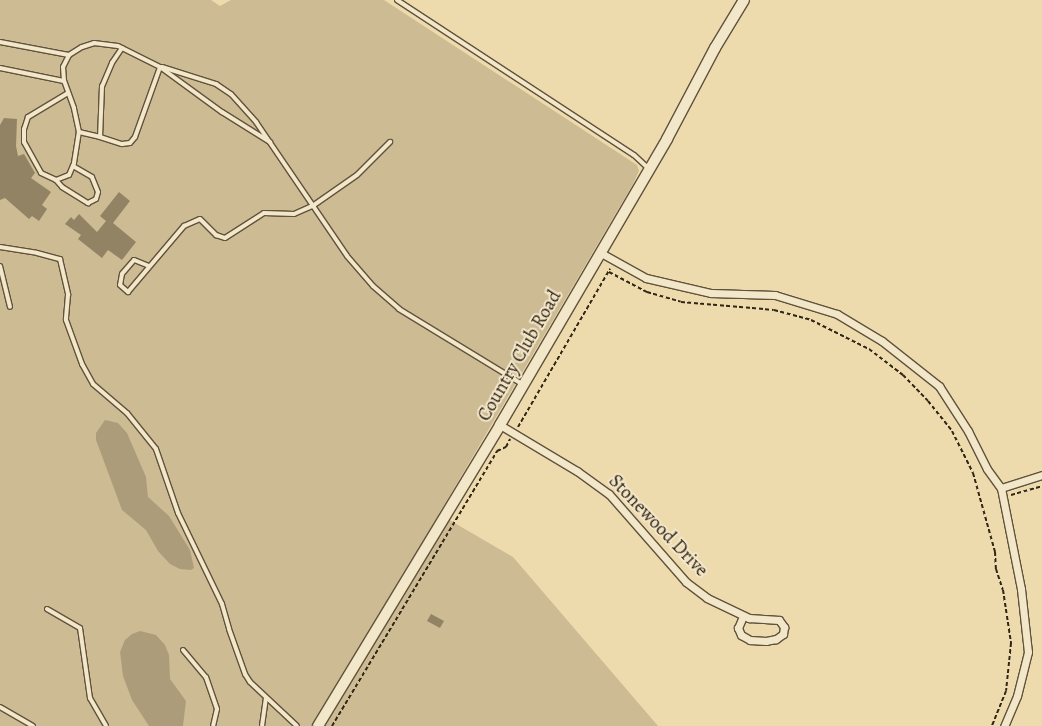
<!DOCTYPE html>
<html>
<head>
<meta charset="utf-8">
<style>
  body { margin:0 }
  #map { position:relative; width:1042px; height:726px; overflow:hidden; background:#eddaad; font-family:Alegreya,serif }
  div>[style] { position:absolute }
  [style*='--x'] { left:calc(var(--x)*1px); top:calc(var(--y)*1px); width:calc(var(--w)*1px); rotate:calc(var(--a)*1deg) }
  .green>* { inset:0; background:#cdbb93 }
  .water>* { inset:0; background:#ad9c7a }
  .building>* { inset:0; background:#938365 }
  .path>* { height:2px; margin-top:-1px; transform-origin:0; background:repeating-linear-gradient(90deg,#312516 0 4px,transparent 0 6.5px) }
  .roads { filter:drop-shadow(1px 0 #60523c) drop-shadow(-1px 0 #60523c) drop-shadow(0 1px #60523c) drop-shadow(0 -1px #60523c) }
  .lane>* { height:4px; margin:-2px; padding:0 2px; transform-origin:2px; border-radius:2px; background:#f3e7ca }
  .street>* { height:7px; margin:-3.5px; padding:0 3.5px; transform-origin:3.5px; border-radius:3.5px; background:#f3e7ca }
  .secondary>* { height:10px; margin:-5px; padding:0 5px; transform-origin:5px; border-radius:5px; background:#f3e7ca }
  span { translate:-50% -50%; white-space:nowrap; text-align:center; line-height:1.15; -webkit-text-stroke:4px #f3e7ca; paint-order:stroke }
  .street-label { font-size:19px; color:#312516 }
</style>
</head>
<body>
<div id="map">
  <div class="green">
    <i style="clip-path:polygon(0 0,211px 0,220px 6px,231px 0,384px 0,637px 165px,639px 171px,633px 184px,439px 514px,513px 557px,658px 726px,0 726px)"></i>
  </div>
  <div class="water">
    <i style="clip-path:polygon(105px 420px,118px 423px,127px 433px,146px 477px,148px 497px,169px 516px,190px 550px,194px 568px,191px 570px,180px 569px,170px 564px,158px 551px,146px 530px,122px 510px,96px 440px,96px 433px)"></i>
    <i style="clip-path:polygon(140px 631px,156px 635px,165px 645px,169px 655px,170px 679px,186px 701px,183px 726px,149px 726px,132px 700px,123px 676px,120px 652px,125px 640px,132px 634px)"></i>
  </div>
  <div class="building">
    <i style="clip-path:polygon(4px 118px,17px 119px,16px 146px,18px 156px,24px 154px,35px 173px,31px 178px,51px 192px,42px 205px,47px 209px,39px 221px,32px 216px,29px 219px,5px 198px,0 200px,0 125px)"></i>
    <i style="clip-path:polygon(119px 192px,130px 201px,113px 223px,136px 242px,122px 260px,108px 250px,102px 258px,78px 239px,81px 235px,65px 224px,71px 217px,74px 220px,79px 214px,97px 232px,106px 221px,100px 216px)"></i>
    <i style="clip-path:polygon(431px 614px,444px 621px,440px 628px,427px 621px)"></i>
  </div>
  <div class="path">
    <i style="--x:609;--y:272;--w:43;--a:27.8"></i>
    <i style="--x:647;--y:292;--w:35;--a:16"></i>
    <i style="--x:681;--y:302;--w:93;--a:4.9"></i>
    <i style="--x:774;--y:310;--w:38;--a:15"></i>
    <i style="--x:811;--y:320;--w:65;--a:26.6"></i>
    <i style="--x:869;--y:349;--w:43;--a:37.4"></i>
    <i style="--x:903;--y:375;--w:36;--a:46"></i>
    <i style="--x:928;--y:401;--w:38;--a:51"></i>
    <i style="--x:952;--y:431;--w:47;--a:63.4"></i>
    <i style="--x:973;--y:473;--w:82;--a:74.4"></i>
    <i style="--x:995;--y:552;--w:17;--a:87"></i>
    <i style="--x:996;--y:569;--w:22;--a:72"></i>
    <i style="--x:1003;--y:590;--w:54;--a:81.4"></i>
    <i style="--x:1011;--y:643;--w:48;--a:95.9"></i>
    <i style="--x:1006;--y:691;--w:38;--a:112"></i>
    <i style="--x:518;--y:427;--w:183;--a:-59.8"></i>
    <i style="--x:1011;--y:495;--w:32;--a:-16"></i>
    <i style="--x:332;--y:726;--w:321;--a:-59"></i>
    <i style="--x:497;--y:451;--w:10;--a:-24"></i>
    <i style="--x:506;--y:447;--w:9;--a:-63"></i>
  </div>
  <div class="roads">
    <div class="lane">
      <i style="--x:397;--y:0;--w:283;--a:33.2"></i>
      <i style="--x:634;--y:155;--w:21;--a:43"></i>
      <i style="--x:0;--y:42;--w:70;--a:10.7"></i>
      <i style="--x:122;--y:48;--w:18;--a:124"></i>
      <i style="--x:112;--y:63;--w:25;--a:113"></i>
      <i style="--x:102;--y:86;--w:51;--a:92.2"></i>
      <i style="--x:100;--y:137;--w:23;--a:18"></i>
      <i style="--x:122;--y:144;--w:8;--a:-7"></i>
      <i style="--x:130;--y:143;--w:8;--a:-50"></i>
      <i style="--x:135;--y:137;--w:74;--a:-70.3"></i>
      <i style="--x:162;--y:67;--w:57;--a:17.5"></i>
      <i style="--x:216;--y:84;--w:18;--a:34"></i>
      <i style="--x:231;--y:94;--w:38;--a:48"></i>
      <i style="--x:256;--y:122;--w:162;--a:55.8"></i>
      <i style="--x:347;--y:256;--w:40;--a:49"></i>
      <i style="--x:373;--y:286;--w:35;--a:41"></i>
      <i style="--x:399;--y:309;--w:144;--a:31.4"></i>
      <i style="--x:0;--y:68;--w:65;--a:11.5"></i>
      <i style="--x:68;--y:93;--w:47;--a:149"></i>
      <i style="--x:28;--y:117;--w:13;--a:108"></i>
      <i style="--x:24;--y:129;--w:13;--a:90"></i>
      <i style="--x:24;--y:142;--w:35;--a:61"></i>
      <i style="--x:41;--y:173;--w:17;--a:25"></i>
      <i style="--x:56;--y:180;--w:14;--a:-21"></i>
      <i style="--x:69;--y:175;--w:13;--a:-67"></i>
      <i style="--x:74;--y:163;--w:31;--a:-81"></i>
      <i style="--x:79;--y:132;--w:25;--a:-102"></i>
      <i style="--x:74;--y:108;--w:29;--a:-110"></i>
      <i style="--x:64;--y:81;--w:14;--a:-94"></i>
      <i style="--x:63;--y:67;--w:13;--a:-63"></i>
      <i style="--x:69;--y:55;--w:15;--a:-32"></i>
      <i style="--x:82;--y:47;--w:13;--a:-18"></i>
      <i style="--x:94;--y:43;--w:24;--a:7"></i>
      <i style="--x:118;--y:46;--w:47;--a:26.6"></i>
      <i style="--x:160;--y:67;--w:77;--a:36"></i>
      <i style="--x:222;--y:112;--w:57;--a:32"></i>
      <i style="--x:79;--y:132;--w:22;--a:13"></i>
      <i style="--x:56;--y:180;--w:9;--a:49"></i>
      <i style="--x:62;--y:187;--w:31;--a:32"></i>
      <i style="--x:88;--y:203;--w:9;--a:-27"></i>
      <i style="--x:96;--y:199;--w:7;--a:-74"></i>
      <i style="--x:98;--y:192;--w:16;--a:-112"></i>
      <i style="--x:92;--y:177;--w:22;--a:-150"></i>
      <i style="--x:0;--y:247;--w:37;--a:9"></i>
      <i style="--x:37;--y:253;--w:24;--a:15"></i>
      <i style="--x:60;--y:259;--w:37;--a:77"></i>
      <i style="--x:68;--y:295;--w:25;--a:95"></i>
      <i style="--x:66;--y:320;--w:47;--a:70"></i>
      <i style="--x:82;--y:364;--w:23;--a:61"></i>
      <i style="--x:93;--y:384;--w:45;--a:40.5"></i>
      <i style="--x:127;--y:413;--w:46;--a:51.1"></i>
      <i style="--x:156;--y:449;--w:68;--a:71"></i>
      <i style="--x:178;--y:513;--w:101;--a:64.2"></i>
      <i style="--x:222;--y:604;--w:26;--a:74"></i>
      <i style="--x:229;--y:629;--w:48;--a:70.4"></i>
      <i style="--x:245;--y:674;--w:9;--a:58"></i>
      <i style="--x:250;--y:682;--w:64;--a:43.1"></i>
      <i style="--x:0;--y:266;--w:42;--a:76.3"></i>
      <i style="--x:149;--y:266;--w:16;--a:-158"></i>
      <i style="--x:134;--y:260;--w:18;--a:131"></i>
      <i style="--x:122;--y:274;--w:11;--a:100"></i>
      <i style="--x:120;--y:285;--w:11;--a:41"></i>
      <i style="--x:128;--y:292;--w:87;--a:-49.7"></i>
      <i style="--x:184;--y:226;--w:17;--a:-24"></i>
      <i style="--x:200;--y:219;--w:23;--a:45"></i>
      <i style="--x:216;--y:235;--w:9;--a:18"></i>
      <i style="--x:225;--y:238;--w:46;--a:-32.7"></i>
      <i style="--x:264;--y:213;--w:30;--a:2"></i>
      <i style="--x:294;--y:214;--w:22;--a:-24"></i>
      <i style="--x:314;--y:205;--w:52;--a:-34.9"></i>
      <i style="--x:357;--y:175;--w:47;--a:-45"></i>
      <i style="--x:47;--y:609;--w:38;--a:30"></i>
      <i style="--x:80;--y:628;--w:71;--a:81.9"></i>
      <i style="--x:90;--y:698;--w:32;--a:60"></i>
      <i style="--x:183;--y:650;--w:35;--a:50"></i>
      <i style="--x:206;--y:677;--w:34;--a:71"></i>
      <i style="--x:217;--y:709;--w:17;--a:103"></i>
      <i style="--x:0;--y:707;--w:38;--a:30"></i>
      <i style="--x:262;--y:726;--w:28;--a:-82"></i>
    </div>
    <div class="street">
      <i style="--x:601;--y:253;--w:51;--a:29.1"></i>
      <i style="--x:646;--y:278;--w:67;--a:13"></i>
      <i style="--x:711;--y:293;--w:64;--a:1.8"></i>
      <i style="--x:775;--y:295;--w:65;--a:17"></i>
      <i style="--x:837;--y:314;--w:52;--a:31"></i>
      <i style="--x:882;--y:341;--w:73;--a:38.3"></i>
      <i style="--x:939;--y:386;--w:54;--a:57.2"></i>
      <i style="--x:968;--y:431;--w:42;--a:63.4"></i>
      <i style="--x:987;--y:469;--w:24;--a:54"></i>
      <i style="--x:1001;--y:488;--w:103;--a:78.8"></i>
      <i style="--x:1021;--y:589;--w:63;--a:83.7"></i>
      <i style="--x:1028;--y:652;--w:45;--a:104"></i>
      <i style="--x:1017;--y:696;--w:33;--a:113"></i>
      <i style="--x:500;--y:425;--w:90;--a:30.9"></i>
      <i style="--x:577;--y:471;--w:39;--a:36"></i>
      <i style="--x:609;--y:494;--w:117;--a:48.8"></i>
      <i style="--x:686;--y:582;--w:26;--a:37"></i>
      <i style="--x:707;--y:598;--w:47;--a:25.5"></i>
      <i style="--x:749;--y:618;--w:30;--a:4"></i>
      <i style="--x:779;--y:620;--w:9;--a:54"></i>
      <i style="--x:784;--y:627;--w:7;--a:98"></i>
      <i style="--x:783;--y:634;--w:9;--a:144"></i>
      <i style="--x:776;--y:639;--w:10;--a:169"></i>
      <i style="--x:766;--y:641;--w:16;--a:-176"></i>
      <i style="--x:750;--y:640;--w:10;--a:-151"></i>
      <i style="--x:741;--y:635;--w:8;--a:-113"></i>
      <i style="--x:738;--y:628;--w:13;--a:-67"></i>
      <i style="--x:1001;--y:488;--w:43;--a:-17.6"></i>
    </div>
    <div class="secondary">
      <i style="--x:318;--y:726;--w:352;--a:-58.8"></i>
      <i style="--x:500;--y:425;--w:331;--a:-59.7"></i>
      <i style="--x:667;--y:139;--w:103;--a:-62.2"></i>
      <i style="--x:715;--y:48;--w:56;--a:-58.9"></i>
    </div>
  </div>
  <div class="street-label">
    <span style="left:520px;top:356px;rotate:-60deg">Country Club Road</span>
    <span style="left:658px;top:526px;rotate:46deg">Stonewood Drive</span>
  </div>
</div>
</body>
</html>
